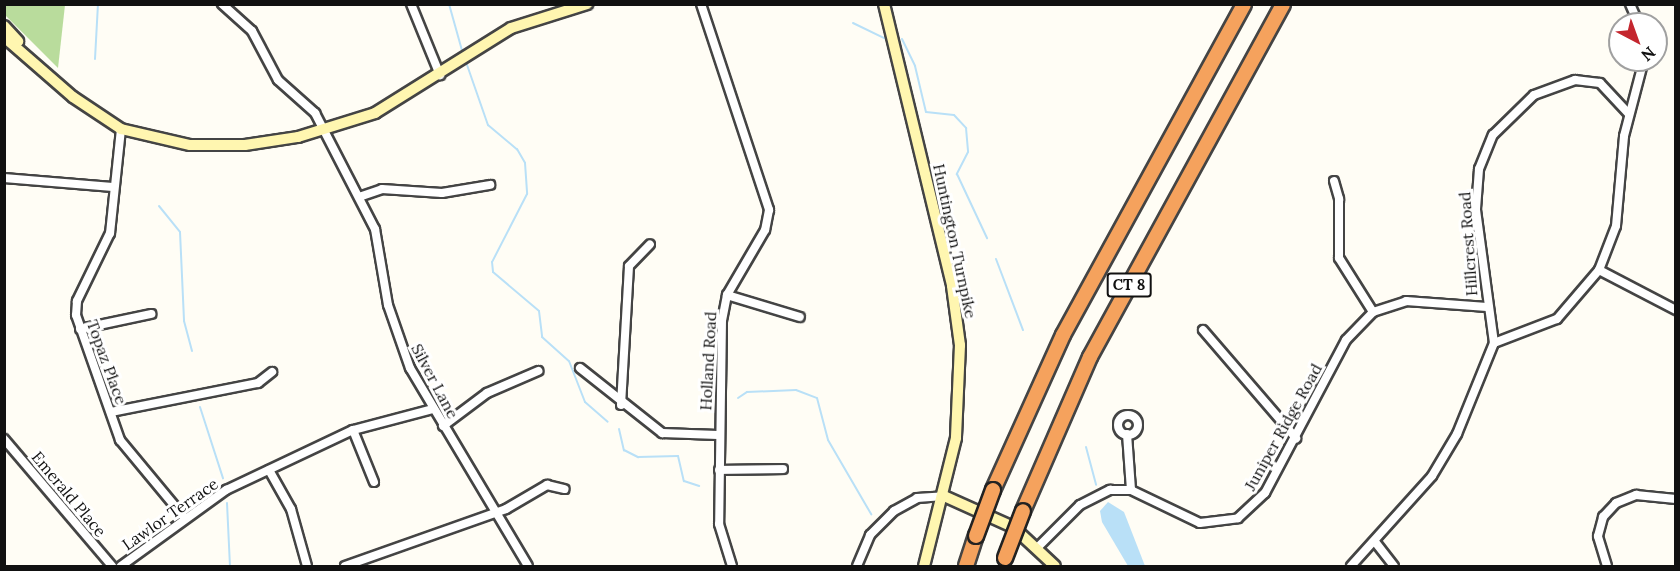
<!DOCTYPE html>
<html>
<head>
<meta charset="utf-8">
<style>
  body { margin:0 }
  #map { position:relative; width:1680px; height:571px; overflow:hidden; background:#fffdf5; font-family:Lora,serif }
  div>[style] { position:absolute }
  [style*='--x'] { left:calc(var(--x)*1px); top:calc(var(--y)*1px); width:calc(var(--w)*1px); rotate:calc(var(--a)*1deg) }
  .forest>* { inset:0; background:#b9dc9c }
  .water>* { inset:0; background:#b9e0f7 }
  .stream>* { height:2px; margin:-1px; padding:0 1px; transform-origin:1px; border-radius:1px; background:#b9e0f7 }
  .roads { filter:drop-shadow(2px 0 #444) drop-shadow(-2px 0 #444) drop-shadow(0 2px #444) drop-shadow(0 -2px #444) }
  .street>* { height:8px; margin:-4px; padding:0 4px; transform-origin:4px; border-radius:4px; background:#fff }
  .street>.ring { margin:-4px; padding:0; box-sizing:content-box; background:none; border:8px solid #fff; border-radius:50% }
  .secondary>* { height:10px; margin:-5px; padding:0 5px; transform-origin:5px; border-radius:5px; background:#fff6b0 }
  .highway>* { height:14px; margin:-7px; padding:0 7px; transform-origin:7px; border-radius:7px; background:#f5a25d }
  .bridges { filter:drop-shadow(2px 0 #222) drop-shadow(-2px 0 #222) drop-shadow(0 2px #222) drop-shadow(0 -2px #222) }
  .highway-bridge>* { height:14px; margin:-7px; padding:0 7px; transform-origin:7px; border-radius:7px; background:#f5a25d }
  span { translate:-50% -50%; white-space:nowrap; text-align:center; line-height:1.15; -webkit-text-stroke:6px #fff; paint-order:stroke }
  .shield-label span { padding:2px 4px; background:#fff; border:2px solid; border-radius:4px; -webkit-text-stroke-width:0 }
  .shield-label { font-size:15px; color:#111; font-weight:700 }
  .street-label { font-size:16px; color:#111 }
  .frame { position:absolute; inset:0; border:6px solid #111; pointer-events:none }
  .north { position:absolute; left:1608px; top:12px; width:60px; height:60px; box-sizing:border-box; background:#fff; border:2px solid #a0a0a0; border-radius:50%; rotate:139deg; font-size:16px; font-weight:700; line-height:24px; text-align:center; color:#111 }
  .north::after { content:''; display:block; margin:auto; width:21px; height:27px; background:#c4262e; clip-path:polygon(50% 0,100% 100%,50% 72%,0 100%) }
</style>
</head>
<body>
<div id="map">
  <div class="forest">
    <i style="clip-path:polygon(4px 5px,65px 5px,58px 68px,5px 15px)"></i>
  </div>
  <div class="water">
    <i style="clip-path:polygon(1108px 502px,1124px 512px,1145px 566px,1128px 566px,1102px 522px,1100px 511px)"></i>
  </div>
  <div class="stream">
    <i style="--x:449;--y:4;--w:52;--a:74.4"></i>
    <i style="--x:853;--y:23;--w:37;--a:26"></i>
    <i style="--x:902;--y:39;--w:30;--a:64"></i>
    <i style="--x:915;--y:66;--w:47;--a:76.6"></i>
    <i style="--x:926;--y:112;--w:28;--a:6"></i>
    <i style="--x:954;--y:115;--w:18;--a:47"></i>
    <i style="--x:966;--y:128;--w:24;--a:85"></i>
    <i style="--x:968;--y:152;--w:25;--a:117"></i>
    <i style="--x:957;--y:174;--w:71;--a:64.9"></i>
    <i style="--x:95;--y:59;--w:55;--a:-86.9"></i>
    <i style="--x:466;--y:62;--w:67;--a:70.8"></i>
    <i style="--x:488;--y:125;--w:38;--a:40"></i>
    <i style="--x:517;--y:149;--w:16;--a:60"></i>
    <i style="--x:525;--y:163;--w:31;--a:86"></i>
    <i style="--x:527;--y:194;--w:76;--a:117.2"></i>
    <i style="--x:492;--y:262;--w:10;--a:84"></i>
    <i style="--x:493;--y:272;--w:60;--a:40.3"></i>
    <i style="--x:539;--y:311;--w:26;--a:83"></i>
    <i style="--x:542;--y:337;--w:36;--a:42"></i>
    <i style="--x:569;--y:361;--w:44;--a:68.7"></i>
    <i style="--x:585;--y:402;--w:30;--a:41"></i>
    <i style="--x:159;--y:206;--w:33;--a:51"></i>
    <i style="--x:180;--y:232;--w:89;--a:87.4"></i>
    <i style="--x:184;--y:321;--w:31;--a:75"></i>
    <i style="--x:996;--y:259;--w:76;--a:69.2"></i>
    <i style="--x:738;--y:398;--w:11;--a:-34"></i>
    <i style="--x:747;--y:392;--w:49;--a:-2.3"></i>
    <i style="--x:796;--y:390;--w:22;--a:21"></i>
    <i style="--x:817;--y:398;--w:43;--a:75.3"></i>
    <i style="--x:828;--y:440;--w:86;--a:59.8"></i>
    <i style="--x:200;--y:407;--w:75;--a:72.1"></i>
    <i style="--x:619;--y:429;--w:22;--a:77"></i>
    <i style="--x:624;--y:450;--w:16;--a:27"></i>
    <i style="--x:638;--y:457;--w:40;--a:-1.4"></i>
    <i style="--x:678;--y:456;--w:26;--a:77"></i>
    <i style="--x:684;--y:481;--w:16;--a:18"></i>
    <i style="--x:1086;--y:447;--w:39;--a:75"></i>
    <i style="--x:227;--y:503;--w:63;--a:87.3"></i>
  </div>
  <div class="roads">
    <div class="street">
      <i style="--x:222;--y:4;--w:40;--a:42"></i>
      <i style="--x:252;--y:31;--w:55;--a:62"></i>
      <i style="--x:278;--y:80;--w:50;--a:41.7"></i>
      <i style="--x:315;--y:113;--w:131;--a:62.7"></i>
      <i style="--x:375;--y:229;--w:77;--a:80.3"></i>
      <i style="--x:388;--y:305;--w:67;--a:70.8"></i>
      <i style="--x:410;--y:368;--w:230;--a:59.2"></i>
      <i style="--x:411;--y:4;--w:77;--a:67.8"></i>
      <i style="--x:701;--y:4;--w:217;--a:71.7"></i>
      <i style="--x:769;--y:210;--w:20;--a:101"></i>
      <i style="--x:765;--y:230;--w:75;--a:120.3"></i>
      <i style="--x:727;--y:295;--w:25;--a:101"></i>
      <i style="--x:722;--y:320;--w:204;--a:90.8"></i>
      <i style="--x:719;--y:524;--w:44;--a:72.8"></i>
      <i style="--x:1630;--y:4;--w:22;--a:66"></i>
      <i style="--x:121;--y:129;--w:105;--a:96"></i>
      <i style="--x:110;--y:233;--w:76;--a:115.9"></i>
      <i style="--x:77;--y:301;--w:14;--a:94"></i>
      <i style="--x:76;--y:315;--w:133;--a:70.6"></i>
      <i style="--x:120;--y:440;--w:100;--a:50.3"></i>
      <i style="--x:4;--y:178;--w:109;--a:4.7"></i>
      <i style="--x:1334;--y:181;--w:19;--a:74"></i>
      <i style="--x:1339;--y:199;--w:59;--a:90"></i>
      <i style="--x:1339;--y:258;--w:64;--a:57.8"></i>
      <i style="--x:359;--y:197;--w:24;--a:-19"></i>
      <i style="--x:382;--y:189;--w:60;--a:3.8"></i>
      <i style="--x:442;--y:193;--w:49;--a:-9.5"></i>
      <i style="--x:1599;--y:270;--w:87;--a:27.5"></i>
      <i style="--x:727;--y:295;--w:76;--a:16.8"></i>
      <i style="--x:80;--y:329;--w:73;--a:-11.9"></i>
      <i style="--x:1203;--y:330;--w:143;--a:49.3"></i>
      <i style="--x:1494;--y:343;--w:135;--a:-97.7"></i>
      <i style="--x:1476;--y:209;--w:40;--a:-85.7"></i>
      <i style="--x:1479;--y:169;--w:37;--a:-68"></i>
      <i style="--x:1493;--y:135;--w:57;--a:-44.3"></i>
      <i style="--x:1534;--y:95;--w:44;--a:-20.1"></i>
      <i style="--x:1575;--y:80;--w:25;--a:7"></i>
      <i style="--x:1600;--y:83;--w:42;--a:46.9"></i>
      <i style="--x:580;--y:368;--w:105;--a:38.4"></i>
      <i style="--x:662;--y:433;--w:56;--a:2"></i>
      <i style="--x:621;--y:405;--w:139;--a:-86.7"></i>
      <i style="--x:629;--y:266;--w:30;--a:-46"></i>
      <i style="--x:111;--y:412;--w:150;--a:-11.2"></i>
      <i style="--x:258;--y:383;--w:18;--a:-38"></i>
      <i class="ring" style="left:1118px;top:415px;width:12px;height:12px"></i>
      <i style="--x:443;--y:426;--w:55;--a:-36.9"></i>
      <i style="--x:487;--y:393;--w:56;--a:-23.3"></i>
      <i style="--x:353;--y:430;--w:56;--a:68"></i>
      <i style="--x:1127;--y:434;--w:56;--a:85.9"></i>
      <i style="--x:4;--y:439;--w:167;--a:49.6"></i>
      <i style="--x:269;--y:470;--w:45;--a:60.6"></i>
      <i style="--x:291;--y:509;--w:59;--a:74.3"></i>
      <i style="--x:719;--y:470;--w:64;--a:-0.9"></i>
      <i style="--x:1376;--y:543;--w:29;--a:52"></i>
      <i style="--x:1038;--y:547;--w:59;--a:-45"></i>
      <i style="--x:1080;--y:505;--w:34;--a:-27"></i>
      <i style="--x:1110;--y:490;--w:21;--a:0"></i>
      <i style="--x:1131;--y:490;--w:76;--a:25.6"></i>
      <i style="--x:1200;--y:523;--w:38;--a:-7"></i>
      <i style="--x:1238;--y:518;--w:37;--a:-43"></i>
      <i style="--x:1265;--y:493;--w:173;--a:-62.1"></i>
      <i style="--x:1346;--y:340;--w:39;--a:-46"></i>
      <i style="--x:1373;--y:312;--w:35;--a:-18"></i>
      <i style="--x:1406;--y:301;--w:81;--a:4.2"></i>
      <i style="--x:121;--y:566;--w:130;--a:-35.9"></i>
      <i style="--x:226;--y:490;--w:140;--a:-25.3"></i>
      <i style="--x:353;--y:430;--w:83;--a:-14.7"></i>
      <i style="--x:345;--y:566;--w:171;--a:-19.5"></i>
      <i style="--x:506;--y:509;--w:48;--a:-30.3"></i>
      <i style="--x:547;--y:485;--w:18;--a:13"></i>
      <i style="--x:857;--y:566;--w:34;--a:-67"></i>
      <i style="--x:870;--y:535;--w:34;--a:-45"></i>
      <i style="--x:894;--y:511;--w:26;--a:-29"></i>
      <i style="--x:917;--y:498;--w:27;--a:-4"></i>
      <i style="--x:1351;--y:566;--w:121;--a:-48"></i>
      <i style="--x:1432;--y:476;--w:49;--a:-59.2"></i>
      <i style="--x:1457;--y:434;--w:98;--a:-67.9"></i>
      <i style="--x:1494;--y:343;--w:67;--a:-20.9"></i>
      <i style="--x:1557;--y:319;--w:65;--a:-49.4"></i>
      <i style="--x:1599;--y:270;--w:47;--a:-68.9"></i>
      <i style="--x:1616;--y:226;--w:90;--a:-84.9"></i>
      <i style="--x:1624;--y:136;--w:79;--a:-75.3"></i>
      <i style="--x:1607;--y:566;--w:31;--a:-107"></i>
      <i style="--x:1598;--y:536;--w:20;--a:-75"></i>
      <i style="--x:1603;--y:517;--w:19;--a:-47"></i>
      <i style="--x:1616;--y:503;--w:22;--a:-22"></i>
      <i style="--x:1636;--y:495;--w:40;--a:5.7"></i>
    </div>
    <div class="secondary">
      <i style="--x:884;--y:4;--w:290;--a:76.4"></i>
      <i style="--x:952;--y:286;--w:60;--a:82.3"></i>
      <i style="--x:960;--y:345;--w:93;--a:92.5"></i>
      <i style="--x:956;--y:438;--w:132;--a:104"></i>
      <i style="--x:4;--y:26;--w:21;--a:47"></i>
      <i style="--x:4;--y:37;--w:91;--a:41"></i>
      <i style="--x:73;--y:97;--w:58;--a:33.7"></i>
      <i style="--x:121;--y:129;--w:71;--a:13.1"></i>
      <i style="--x:190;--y:145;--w:55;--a:0"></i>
      <i style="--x:245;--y:145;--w:54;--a:-8.6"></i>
      <i style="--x:298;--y:137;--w:81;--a:-17.3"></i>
      <i style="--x:375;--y:113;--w:160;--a:-32"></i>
      <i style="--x:511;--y:28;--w:80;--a:-17.5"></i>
      <i style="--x:944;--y:496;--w:76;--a:24.2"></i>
      <i style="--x:1013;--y:527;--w:57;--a:42.9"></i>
    </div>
    <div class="highway">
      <i style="--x:993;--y:490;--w:170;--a:-65.7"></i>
      <i style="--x:1063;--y:335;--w:377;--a:-61.3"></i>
      <i style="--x:1023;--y:511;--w:168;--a:-66.5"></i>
      <i style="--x:1090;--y:357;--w:402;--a:-61.3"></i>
      <i style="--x:966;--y:566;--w:32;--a:-72"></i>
    </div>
  </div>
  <div class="bridges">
    <div class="highway-bridge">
      <i style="--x:976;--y:536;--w:49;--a:-69.7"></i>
      <i style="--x:1005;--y:558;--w:50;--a:-69"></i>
    </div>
  </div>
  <div class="shield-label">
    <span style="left:1129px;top:285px">CT 8</span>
  </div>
  <div class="street-label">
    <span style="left:955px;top:241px;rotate:78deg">Huntington Turnpike</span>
    <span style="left:1468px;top:244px;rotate:-94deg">Hillcrest Road</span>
    <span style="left:708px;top:361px;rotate:-87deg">Holland Road</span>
    <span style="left:107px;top:362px;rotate:70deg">Topaz Place</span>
    <span style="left:435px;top:381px;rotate:62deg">Silver Lane</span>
    <span style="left:1283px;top:427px;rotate:-61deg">Juniper Ridge Road</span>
    <span style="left:69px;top:494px;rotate:50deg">Emerald Place</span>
    <span style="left:170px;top:514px;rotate:-35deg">Lawlor Terrace</span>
  </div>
  <div class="frame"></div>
  <div class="north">N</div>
</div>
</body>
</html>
